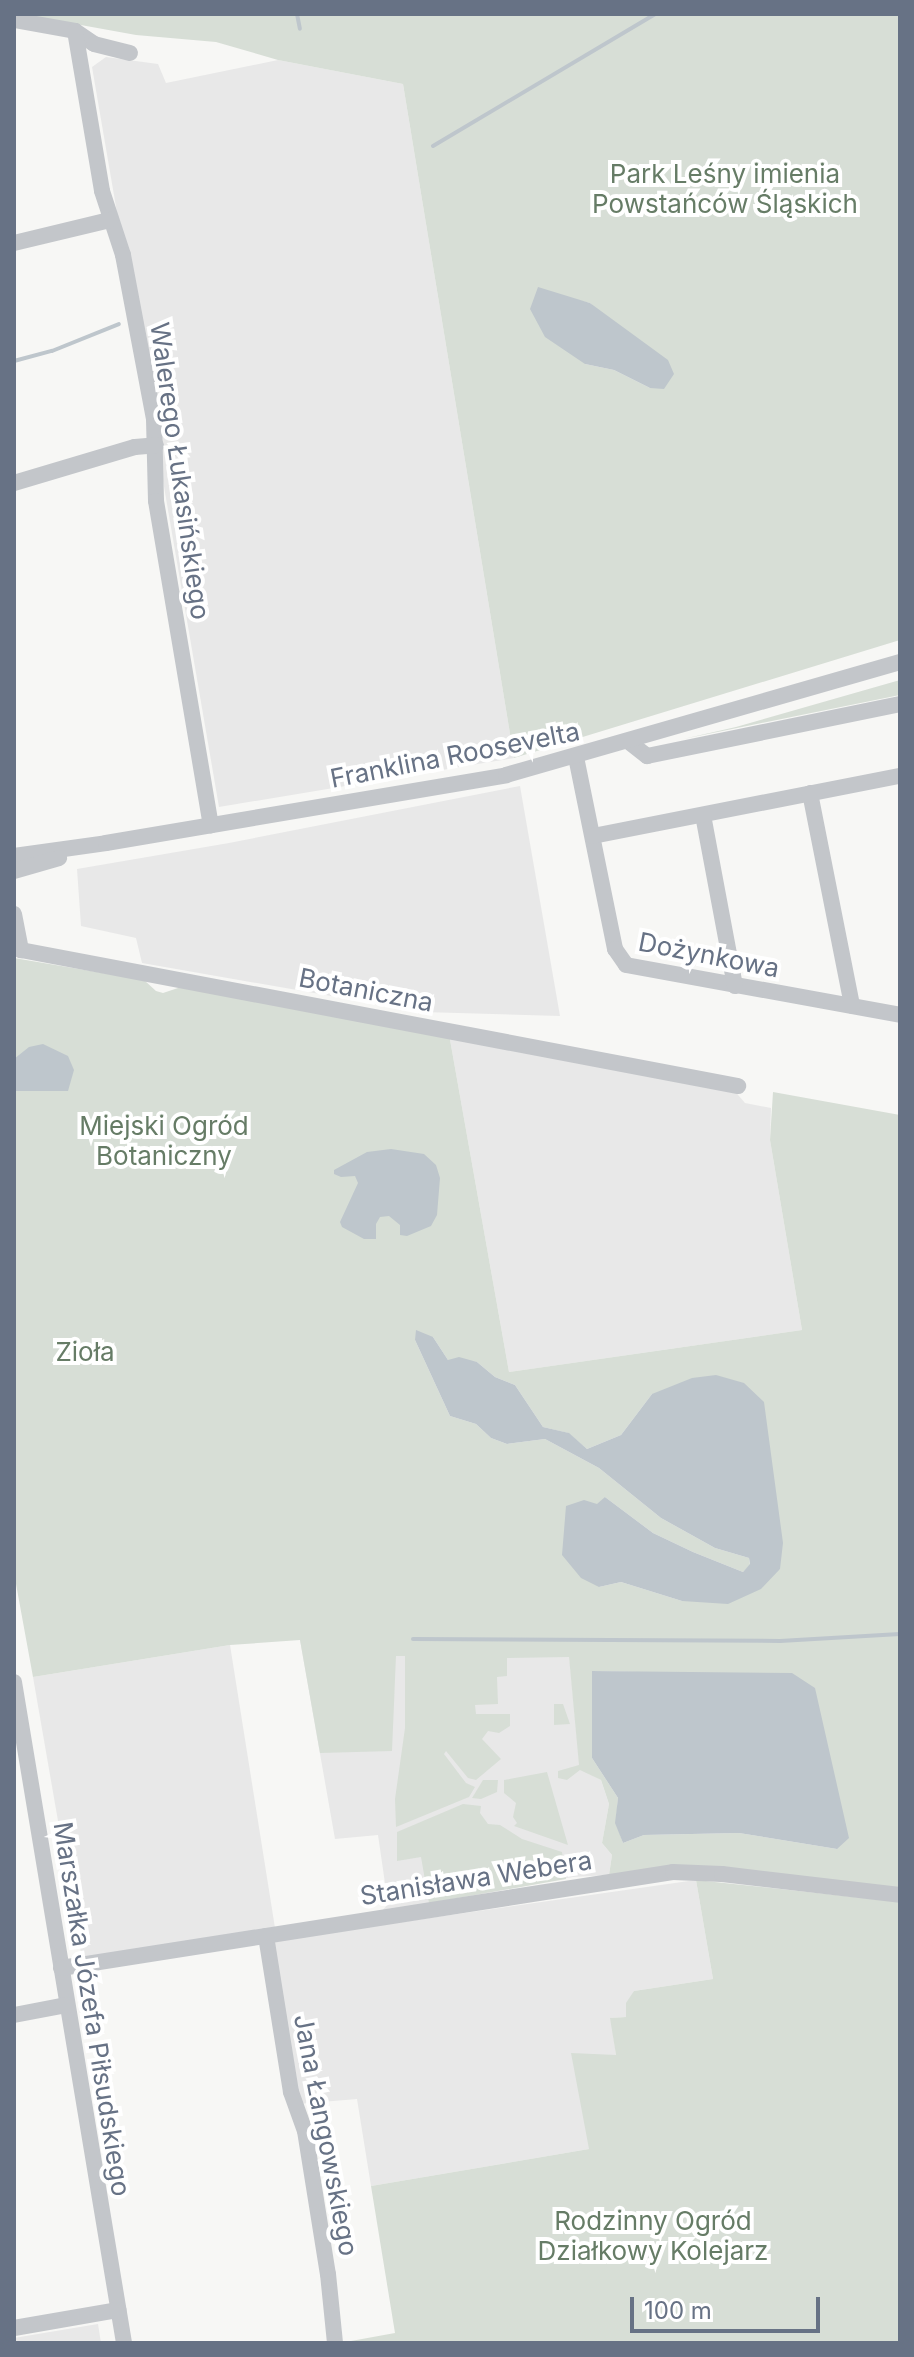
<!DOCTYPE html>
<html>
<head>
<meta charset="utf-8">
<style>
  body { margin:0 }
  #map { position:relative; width:914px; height:2357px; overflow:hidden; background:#f7f7f5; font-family:Inter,sans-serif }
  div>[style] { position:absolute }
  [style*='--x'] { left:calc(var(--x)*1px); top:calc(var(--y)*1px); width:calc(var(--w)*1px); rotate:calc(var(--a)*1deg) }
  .built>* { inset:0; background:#e8e8e8 }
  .green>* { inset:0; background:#d7ded6 }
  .water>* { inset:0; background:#bec6cc }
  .stream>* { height:4px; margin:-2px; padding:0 2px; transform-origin:2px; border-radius:2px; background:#bec6cc }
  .minor>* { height:16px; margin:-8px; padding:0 8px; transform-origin:8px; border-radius:8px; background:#c3c6ca }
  span { translate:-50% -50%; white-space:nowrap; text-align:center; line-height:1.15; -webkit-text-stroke:8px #fff; paint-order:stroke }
  .park-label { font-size:26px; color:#667c66 }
  .street-label { font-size:26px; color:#677285 }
  .frame { position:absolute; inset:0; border:16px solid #677285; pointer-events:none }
  .scale { position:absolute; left:630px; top:2297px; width:190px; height:36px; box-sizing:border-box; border:4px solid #677285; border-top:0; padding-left:10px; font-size:24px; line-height:28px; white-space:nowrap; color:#677285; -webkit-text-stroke:6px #fff; paint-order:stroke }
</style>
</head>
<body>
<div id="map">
  <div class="built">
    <i style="clip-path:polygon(106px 57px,158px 64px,166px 83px,278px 60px,403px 84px,514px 758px,219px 807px,92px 67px)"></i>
    <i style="clip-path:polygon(520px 786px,560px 1016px,423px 1012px,142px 963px,136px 938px,81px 926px,77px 869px,229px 843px)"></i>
    <i style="clip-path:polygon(449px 1034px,733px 1089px,745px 1103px,771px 1108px,770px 1140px,802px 1330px,509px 1372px)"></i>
    <i style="clip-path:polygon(300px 1640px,569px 1653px,580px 1769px,601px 1780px,609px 1804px,602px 1843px,612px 1855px,609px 1875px,573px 1877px,380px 1913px,388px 1904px,378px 1835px,335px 1839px)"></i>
    <i style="clip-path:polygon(230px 1645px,275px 1928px,82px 1959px,33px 1677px)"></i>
    <i style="clip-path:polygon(696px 1880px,713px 1979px,634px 1991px,626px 2017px,611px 2018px,616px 2055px,589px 2149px,371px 2186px,357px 2099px,298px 2104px,269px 1941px)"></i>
    <i style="clip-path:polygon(98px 2324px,101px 2343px,14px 2343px,14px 2338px)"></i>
  </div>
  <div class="green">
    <i style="clip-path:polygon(evenodd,20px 14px,900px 14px,900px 640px,514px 758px,403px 84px,278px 60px,216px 42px,136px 35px,20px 14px,569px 298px,590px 303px,604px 316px,650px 388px,614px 370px,585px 364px,569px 298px)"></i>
    <i style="clip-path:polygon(900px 680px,900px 695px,683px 739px,736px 727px)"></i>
    <i style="clip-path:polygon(evenodd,14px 958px,144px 980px,156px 991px,163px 993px,181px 987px,449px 1034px,509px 1372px,802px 1330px,770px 1140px,773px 1092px,900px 1115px,900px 1888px,609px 1875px,612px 1855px,602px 1843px,609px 1804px,601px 1780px,580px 1770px,567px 1780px,558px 1778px,558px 1771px,579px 1765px,569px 1657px,507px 1658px,507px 1676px,497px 1677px,498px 1704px,475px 1705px,476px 1714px,510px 1714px,510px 1726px,499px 1733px,488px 1731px,482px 1739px,501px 1759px,476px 1780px,468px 1778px,446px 1751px,444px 1754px,466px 1783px,475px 1787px,469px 1797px,396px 1827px,395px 1799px,405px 1728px,405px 1656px,396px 1656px,392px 1751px,320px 1753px,300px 1640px,230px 1645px,33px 1677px,14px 1573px,14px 958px,433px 1337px,448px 1360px,477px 1362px,495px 1377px,515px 1385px,543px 1427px,568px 1433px,587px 1449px,621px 1435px,652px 1394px,780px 1569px,682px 1601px,621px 1582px,599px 1587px,605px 1497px,653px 1533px,693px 1552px,743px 1572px,750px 1565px,749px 1558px,715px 1548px,661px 1518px,599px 1468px,545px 1439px,507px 1444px,491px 1438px,476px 1424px,450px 1416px,415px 1340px,433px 1337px,14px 958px,592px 1671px,637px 1672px,837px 1849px,739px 1833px,644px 1835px,623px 1843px,616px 1823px,618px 1798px,592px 1758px,592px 1671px)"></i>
    <i style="clip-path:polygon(554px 1704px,563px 1704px,570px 1724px,554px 1725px)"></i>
    <i style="clip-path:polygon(547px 1772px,568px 1845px,514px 1826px,517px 1823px,513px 1817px,516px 1803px,504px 1793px,504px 1780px)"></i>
    <i style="clip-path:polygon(483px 1780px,498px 1780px,497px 1792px,481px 1799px,472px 1798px)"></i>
    <i style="clip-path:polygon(463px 1804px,481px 1806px,480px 1813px,488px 1824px,500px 1825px,522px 1839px,562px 1852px,566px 1879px,429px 1903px,421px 1857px,397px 1861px,397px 1832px)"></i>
    <i style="clip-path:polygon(696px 1880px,900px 1902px,900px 2343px,340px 2343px,395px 2333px,371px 2186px,589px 2149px,571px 2053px,616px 2055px,610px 2018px,626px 2017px,626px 2003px,634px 1991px,713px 1979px)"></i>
  </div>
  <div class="water">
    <i style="clip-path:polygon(538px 287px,590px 303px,668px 360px,674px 374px,664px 389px,650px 388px,614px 370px,585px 364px,545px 337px,530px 309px)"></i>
    <i style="clip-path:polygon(43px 1044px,68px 1056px,74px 1070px,68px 1091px,14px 1091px,14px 1059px,29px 1047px)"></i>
    <i style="clip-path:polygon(391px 1149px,424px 1154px,436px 1165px,440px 1178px,437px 1215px,431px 1226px,407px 1236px,400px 1235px,400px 1225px,389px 1216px,380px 1217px,376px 1224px,376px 1239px,364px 1239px,342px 1227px,340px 1222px,358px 1183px,355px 1176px,341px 1177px,334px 1174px,334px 1170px,367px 1152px)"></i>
    <i style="clip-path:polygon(416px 1330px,433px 1337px,448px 1360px,459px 1357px,477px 1362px,495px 1377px,515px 1385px,543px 1427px,569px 1433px,587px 1449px,621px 1435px,652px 1394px,692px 1378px,716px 1375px,744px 1383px,764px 1402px,783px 1543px,780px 1569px,761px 1589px,728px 1604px,682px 1601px,621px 1582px,599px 1587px,581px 1578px,562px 1555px,566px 1506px,584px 1500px,597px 1504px,605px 1497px,653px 1533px,693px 1552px,743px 1572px,750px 1564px,749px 1558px,715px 1548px,661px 1518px,599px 1468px,545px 1439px,507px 1444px,491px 1438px,476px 1424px,450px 1416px,415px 1340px)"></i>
    <i style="clip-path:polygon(592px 1671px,792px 1673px,815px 1688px,849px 1838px,837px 1849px,739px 1833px,644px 1835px,623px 1843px,615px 1823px,618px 1798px,592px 1758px)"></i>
  </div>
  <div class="stream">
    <i style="--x:297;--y:14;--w:15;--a:79"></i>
    <i style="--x:433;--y:146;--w:258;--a:-30.7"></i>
    <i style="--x:14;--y:361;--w:39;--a:-15"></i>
    <i style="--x:52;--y:351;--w:72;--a:-21.9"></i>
    <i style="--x:413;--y:1639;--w:367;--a:0.3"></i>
    <i style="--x:780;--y:1641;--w:120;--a:-3.3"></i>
  </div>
  <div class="minor">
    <i style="--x:14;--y:20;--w:62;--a:10.2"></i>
    <i style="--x:75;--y:31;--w:23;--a:34"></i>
    <i style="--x:94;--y:44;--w:37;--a:14"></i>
    <i style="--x:75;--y:31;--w:162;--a:80.4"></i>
    <i style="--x:102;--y:191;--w:67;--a:71.8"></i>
    <i style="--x:123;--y:255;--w:167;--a:79.3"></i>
    <i style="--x:154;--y:419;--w:82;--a:88.6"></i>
    <i style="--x:156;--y:501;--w:329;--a:80.4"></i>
    <i style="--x:14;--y:243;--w:99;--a:-13.5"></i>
    <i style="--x:14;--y:483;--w:126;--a:-16.6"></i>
    <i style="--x:135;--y:447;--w:21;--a:-5"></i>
    <i style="--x:629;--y:742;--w:23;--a:38"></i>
    <i style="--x:647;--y:756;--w:258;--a:-11.6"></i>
    <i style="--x:576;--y:757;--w:196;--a:78.5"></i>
    <i style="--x:615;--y:949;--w:19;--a:55"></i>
    <i style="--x:626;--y:965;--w:279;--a:10.3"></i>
    <i style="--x:810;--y:793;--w:217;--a:78.8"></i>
    <i style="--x:703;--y:815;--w:174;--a:79.4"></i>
    <i style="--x:593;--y:836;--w:313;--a:-11.1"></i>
    <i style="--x:14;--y:856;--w:93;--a:-8"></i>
    <i style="--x:106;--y:843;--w:406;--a:-9.6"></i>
    <i style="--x:506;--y:775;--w:410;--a:-16"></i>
    <i style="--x:14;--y:871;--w:47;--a:-16.1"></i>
    <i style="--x:14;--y:914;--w:37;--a:79"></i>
    <i style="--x:21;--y:950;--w:730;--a:10.74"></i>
    <i style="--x:14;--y:1682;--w:670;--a:80.55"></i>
    <i style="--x:266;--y:1936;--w:158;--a:80.9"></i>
    <i style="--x:291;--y:2092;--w:41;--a:70.3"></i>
    <i style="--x:305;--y:2131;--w:145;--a:80.9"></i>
    <i style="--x:328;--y:2274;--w:69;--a:84.2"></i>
    <i style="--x:61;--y:1968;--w:619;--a:-8.91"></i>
    <i style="--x:673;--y:1872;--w:49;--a:2.3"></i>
    <i style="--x:722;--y:1874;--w:179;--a:6.7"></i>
    <i style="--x:14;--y:2015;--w:54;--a:-10.7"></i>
    <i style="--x:14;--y:2328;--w:106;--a:-9.8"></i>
  </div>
  <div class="park-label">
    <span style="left:725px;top:189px">Park Leśny imienia<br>Powstańców Śląskich</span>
    <span style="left:164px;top:1141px">Miejski Ogród<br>Botaniczny</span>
    <span style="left:85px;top:1352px">Zioła</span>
    <span style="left:653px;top:2236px">Rodzinny Ogród<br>Działkowy Kolejarz</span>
  </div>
  <div class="street-label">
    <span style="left:180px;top:471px;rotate:82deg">Walerego Łukasińskiego</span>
    <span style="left:455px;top:755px;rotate:-11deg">Franklina Roosevelta</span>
    <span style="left:709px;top:955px;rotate:11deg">Dożynkowa</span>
    <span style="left:366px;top:990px;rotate:11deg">Botaniczna</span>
    <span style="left:476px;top:1878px;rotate:-9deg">Stanisława Webera</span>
    <span style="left:92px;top:2009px;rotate:81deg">Marszałka Józefa Piłsudskiego</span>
    <span style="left:326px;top:2135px;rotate:79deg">Jana Łangowskiego</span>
  </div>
  <div class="frame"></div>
  <div class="scale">100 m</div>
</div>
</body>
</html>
